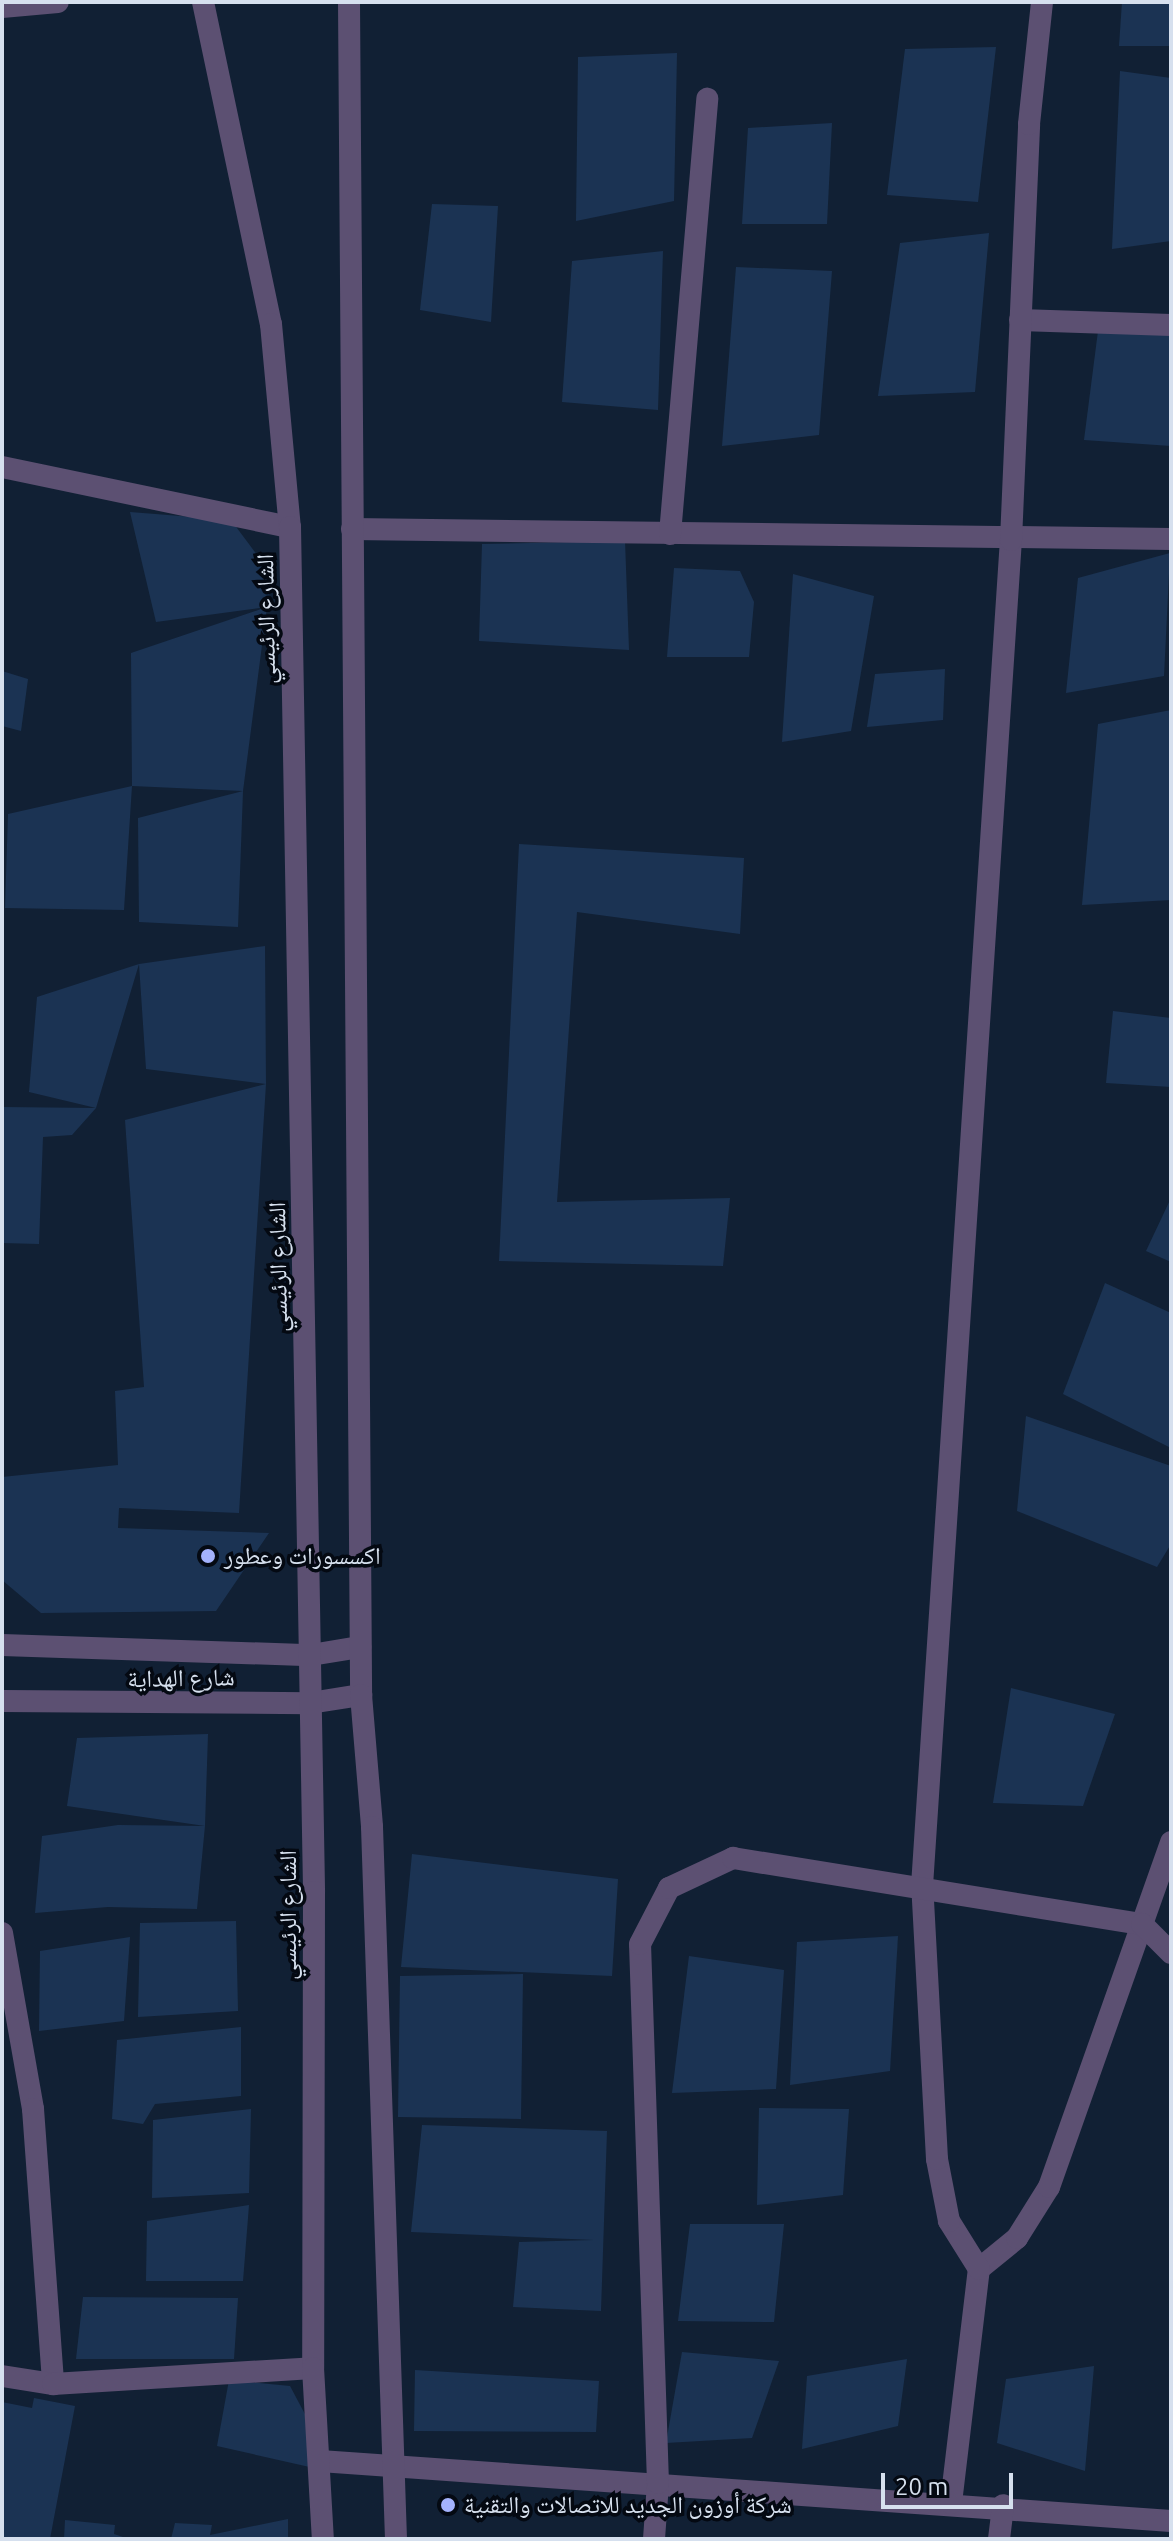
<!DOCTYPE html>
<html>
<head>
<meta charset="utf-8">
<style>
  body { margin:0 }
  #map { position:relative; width:1173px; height:2541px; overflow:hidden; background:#112034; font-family:Ubuntu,"Noto Naskh Arabic",sans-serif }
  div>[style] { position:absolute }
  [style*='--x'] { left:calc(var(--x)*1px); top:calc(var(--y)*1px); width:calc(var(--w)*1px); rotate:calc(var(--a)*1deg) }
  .building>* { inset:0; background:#1b3353 }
  .minor>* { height:22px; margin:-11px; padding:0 11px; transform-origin:11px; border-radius:11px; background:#5c5072 }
  .tertiary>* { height:22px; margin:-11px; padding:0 11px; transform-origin:11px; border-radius:11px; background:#5c5072 }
  .dots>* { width:22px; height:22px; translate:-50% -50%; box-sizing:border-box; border:4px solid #040912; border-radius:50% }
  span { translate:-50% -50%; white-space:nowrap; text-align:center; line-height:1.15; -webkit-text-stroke:7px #040912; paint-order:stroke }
  .street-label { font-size:24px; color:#d6e0ee }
  .poi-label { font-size:24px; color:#d6e0ee }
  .left { translate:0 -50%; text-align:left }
  .frame { position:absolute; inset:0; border:4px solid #d6e0ee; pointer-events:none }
  .scale { position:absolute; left:881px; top:2473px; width:132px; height:36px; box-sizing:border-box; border:4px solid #d6e0ee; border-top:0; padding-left:10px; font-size:24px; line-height:28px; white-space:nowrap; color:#d6e0ee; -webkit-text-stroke:6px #040912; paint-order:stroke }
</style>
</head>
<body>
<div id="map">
  <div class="building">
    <i style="clip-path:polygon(1122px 2px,1171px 2px,1171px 46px,1119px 46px)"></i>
    <i style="clip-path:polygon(996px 47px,978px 202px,887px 195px,905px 49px)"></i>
    <i style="clip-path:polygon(677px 53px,674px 201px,576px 221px,578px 57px)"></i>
    <i style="clip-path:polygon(1120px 71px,1171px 78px,1171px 241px,1112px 249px)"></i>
    <i style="clip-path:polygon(832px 123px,827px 224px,742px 224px,748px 128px)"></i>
    <i style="clip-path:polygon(432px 204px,498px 206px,491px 322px,420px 310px)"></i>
    <i style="clip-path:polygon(989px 233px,975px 392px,878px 396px,900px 243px)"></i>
    <i style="clip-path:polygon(663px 251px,658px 410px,562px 402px,572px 261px)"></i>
    <i style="clip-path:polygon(736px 267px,832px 271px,819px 435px,722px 446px)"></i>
    <i style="clip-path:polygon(1098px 331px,1171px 334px,1171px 446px,1084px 440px)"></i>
    <i style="clip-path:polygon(130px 512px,231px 520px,272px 575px,267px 607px,156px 622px)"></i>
    <i style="clip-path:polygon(625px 541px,629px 650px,479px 641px,482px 544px)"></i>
    <i style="clip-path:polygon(1170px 553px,1164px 676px,1066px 693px,1078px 578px)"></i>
    <i style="clip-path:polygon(674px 568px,740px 571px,754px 602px,749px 657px,667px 657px)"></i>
    <i style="clip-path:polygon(793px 574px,874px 596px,851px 731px,782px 742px)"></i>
    <i style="clip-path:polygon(267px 607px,243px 791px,132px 786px,124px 910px,5px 908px,8px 814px,132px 786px,131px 653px)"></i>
    <i style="clip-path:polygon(945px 669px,943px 720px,867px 727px,875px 674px)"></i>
    <i style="clip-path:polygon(2px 671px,28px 679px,21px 731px,2px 726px)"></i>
    <i style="clip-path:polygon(1171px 710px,1171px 900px,1082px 905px,1098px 724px)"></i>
    <i style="clip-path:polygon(243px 791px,238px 927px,139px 922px,138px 818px)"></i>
    <i style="clip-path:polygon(519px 844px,744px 858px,740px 934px,577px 912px,557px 1202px,730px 1198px,723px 1266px,499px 1261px)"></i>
    <i style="clip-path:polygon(265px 946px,266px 1084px,239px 1513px,119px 1508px,118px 1528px,269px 1533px,216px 1611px,41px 1613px,2px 1580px,2px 1477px,118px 1465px,115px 1391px,144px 1387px,125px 1120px,266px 1084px,146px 1069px,139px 964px)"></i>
    <i style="clip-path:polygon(139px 964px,96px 1108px,72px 1135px,43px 1137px,39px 1244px,2px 1243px,2px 1107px,96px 1108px,29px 1092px,37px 997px)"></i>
    <i style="clip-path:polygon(1113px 1011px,1171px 1018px,1171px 1087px,1106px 1083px)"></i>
    <i style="clip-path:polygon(1171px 1198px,1171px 1262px,1146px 1251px)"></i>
    <i style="clip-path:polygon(1105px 1283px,1171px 1313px,1171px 1448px,1063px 1394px)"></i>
    <i style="clip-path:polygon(1026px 1416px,1171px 1466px,1171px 1544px,1157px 1567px,1017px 1511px)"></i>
    <i style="clip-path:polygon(1011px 1688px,1115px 1714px,1083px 1806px,993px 1803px)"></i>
    <i style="clip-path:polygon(208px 1734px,205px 1826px,197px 1909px,108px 1907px,35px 1913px,42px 1836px,118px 1825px,205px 1826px,67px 1806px,77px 1738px)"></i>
    <i style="clip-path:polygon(412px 1854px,618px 1879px,612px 1976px,401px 1967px)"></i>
    <i style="clip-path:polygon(236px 1921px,238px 2011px,138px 2017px,140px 1923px)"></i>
    <i style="clip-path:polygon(898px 1936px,890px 2071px,790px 2085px,797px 1942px)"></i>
    <i style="clip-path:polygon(130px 1937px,124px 2021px,39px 2031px,40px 1951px)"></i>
    <i style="clip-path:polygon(689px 1956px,784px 1970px,776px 2089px,672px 2093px)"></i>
    <i style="clip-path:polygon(523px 1974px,521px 2119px,398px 2117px,400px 1976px)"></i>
    <i style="clip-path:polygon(241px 2027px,241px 2096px,155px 2104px,143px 2124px,112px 2119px,117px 2040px)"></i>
    <i style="clip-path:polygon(759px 2108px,849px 2109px,843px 2195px,757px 2205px)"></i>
    <i style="clip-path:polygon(251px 2109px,249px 2193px,152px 2198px,153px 2120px)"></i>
    <i style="clip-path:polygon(422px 2125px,607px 2131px,601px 2311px,513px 2307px,519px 2242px,594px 2240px,411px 2232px)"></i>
    <i style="clip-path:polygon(249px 2205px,243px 2281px,146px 2281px,147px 2221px)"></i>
    <i style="clip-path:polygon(690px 2224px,784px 2224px,774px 2322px,678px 2321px)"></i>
    <i style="clip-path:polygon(83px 2297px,238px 2298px,234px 2359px,76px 2359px)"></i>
    <i style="clip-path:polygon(682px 2352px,779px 2361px,752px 2438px,666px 2443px)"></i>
    <i style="clip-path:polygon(907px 2359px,898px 2426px,802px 2449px,807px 2376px)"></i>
    <i style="clip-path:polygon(1094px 2366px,1085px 2471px,997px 2443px,1006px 2379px)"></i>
    <i style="clip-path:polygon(415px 2370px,599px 2381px,596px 2432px,414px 2431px)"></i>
    <i style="clip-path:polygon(229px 2380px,290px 2386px,307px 2418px,314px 2468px,217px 2446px)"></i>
    <i style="clip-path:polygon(34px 2398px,75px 2406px,50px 2539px,2px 2539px,2px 2402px,32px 2408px)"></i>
    <i style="clip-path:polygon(288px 2519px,288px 2539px,171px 2539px,175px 2523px,212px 2525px,210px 2535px)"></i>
    <i style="clip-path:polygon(65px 2520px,115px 2525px,114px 2534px,129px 2539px,64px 2539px)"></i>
  </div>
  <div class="minor">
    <i style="--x:2;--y:7;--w:56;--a:-5.1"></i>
    <i style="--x:1020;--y:320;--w:151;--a:1.9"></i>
    <i style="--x:2;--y:467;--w:294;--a:11.8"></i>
    <i style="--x:352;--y:529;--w:819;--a:0.7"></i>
    <i style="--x:670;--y:534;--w:437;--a:-85.1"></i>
    <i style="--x:2;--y:1645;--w:309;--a:1.9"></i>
    <i style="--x:311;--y:1655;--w:50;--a:-9.3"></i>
    <i style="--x:2;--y:1701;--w:308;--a:0.4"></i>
    <i style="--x:310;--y:1703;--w:52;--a:-8.9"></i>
    <i style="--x:2;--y:1933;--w:179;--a:80"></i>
    <i style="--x:33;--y:2109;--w:276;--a:85.8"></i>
    <i style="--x:979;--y:2269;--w:49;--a:-39.2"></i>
    <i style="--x:1017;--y:2238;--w:60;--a:-57.9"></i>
    <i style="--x:1049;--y:2187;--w:366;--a:-70.5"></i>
    <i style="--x:2;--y:2376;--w:52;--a:8.9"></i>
    <i style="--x:53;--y:2384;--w:260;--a:-3.5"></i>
    <i style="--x:320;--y:2461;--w:853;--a:4.03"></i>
    <i style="--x:951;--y:2503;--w:236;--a:-83.2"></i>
    <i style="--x:979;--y:2269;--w:57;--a:-122"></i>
    <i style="--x:949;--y:2221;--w:63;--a:-101"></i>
    <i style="--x:937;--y:2159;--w:273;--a:-93.1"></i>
    <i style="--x:922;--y:1886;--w:1349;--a:-86.22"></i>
    <i style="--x:1011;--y:540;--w:416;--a:-87.5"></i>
    <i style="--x:1029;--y:124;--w:123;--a:-83.9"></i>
    <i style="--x:654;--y:2539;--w:56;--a:-85.9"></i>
    <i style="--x:658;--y:2483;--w:539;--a:-91.91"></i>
    <i style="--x:640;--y:1944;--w:63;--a:-62.6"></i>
    <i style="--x:669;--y:1888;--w:71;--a:-25.1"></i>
    <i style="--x:733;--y:1858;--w:414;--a:9.2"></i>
    <i style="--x:1142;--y:1924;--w:41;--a:45"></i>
    <i style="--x:999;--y:2539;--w:34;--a:-83"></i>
  </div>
  <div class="tertiary">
    <i style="--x:203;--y:2;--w:329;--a:78.1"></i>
    <i style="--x:271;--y:324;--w:204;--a:84.7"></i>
    <i style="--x:290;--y:527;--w:1365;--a:88.99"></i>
    <i style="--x:314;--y:1892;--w:476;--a:90.1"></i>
    <i style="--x:313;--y:2368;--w:171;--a:86.7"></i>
    <i style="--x:349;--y:2;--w:1693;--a:89.59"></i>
    <i style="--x:361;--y:1695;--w:132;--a:85.2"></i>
    <i style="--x:372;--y:1827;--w:712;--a:88.07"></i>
  </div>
  <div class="dots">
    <i style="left:208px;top:1556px;background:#a4b2fc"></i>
    <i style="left:448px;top:2505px;background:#a4b2fc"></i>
  </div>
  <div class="street-label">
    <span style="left:266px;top:619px;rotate:-91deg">الشارع الرئيسي</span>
    <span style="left:278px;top:1267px;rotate:-91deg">الشارع الرئيسي</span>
    <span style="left:181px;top:1678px;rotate:-1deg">شارع الهداية</span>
    <span style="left:288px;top:1915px;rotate:-90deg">الشارع الرئيسي</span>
  </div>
  <div class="poi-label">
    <span class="left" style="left:224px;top:1556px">اكسسورات وعطور</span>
    <span class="left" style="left:464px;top:2505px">شركة أوزون الجديد للاتصالات والتقنية</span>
  </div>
  <div class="frame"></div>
  <div class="scale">20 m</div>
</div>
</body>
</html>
